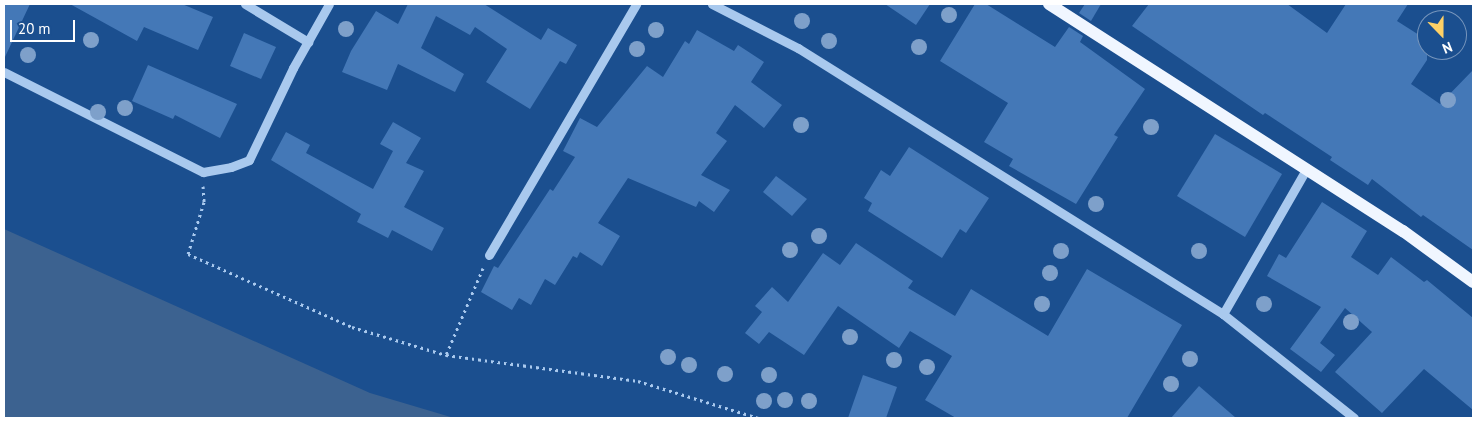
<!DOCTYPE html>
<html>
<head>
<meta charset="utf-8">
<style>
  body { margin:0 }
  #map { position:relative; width:1477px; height:422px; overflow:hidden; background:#1b4f8f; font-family:"PT Sans",sans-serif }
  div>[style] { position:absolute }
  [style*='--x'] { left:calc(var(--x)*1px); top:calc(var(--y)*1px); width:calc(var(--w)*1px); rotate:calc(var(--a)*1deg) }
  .water>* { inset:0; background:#3c6290 }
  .building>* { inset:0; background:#4478b7 }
  .path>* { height:3px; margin-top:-1.5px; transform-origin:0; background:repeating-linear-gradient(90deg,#a9c9ee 0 2.5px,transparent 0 6.5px) }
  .minor>* { height:9px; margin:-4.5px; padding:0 4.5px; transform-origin:4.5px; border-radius:4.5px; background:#a9c9ee }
  .major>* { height:12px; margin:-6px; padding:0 6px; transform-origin:6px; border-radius:6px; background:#f0f6ff }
  .trees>* { width:16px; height:16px; margin:-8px; border-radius:50%; background:#7ea0ca }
  span { translate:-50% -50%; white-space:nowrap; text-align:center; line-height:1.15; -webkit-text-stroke:4px #1b4f8f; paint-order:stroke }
  .frame { position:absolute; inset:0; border:5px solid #fff; pointer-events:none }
  .north { position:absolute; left:1417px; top:10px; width:50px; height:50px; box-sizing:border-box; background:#1b4f8f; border:1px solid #7695bc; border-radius:50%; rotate:158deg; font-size:14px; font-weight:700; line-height:20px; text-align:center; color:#fff }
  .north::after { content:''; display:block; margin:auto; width:18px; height:22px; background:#ffd166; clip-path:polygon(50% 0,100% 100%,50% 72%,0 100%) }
  .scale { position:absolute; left:10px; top:20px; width:65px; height:22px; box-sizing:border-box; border:2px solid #fff; border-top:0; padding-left:6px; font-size:15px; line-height:18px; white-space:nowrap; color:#fff; -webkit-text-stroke:4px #1b4f8f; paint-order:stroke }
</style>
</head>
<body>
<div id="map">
  <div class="water">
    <i style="clip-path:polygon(4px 229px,370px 393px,454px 418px,4px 418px)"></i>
  </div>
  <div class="building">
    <i style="clip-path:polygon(4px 4px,30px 4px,4px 59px)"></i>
    <i style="clip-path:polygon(70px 4px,182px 4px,213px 17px,198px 50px,144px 27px,137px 41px)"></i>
    <i style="clip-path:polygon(408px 4px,484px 4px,541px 40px,548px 28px,577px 45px,566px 64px,560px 61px,530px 109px,486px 82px,507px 49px,475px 27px,470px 35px,436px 16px,421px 48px,464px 74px,455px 92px,398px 64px,387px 90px,342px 72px,351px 51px,376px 11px,398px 24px)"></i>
    <i style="clip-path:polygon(885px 4px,930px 4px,916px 25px)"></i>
    <i style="clip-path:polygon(975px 4px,986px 4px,1055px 47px,1069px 27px,1083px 36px,1080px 42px,1145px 89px,1114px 135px,1118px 137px,1076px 204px,1009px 166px,1013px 159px,984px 142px,1008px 103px,940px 61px)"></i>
    <i style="clip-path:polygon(1085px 4px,1101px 4px,1091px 21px,1079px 13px)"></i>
    <i style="clip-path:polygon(1149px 4px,1287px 4px,1327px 33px,1346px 4px,1408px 4px,1397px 21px,1427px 40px,1427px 60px,1411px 84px,1440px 104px,1473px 70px,1473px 250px,1423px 215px,1421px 217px,1372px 179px,1368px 185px,1330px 160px,1332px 157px,1265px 113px,1263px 115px,1132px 26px)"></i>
    <i style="clip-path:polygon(697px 30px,734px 51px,738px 45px,764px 62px,751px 82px,782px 105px,764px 128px,735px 105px,716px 133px,727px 141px,701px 175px,730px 190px,714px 212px,699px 201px,696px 207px,628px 178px,598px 223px,620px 236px,602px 266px,580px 252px,577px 258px,573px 256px,555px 285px,545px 279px,531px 305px,519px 298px,512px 310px,481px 292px,494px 266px,498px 268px,550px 189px,553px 191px,575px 157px,563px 151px,580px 118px,597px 127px,647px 66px,663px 77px,685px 41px,689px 44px)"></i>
    <i style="clip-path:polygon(244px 33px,276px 47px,261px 79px,230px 66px)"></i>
    <i style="clip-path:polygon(148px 65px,237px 104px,220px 138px,175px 115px,173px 119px,132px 101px)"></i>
    <i style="clip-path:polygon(393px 122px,421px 138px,406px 163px,424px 171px,404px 207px,444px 228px,432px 251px,392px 230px,388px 238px,357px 222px,361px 214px,271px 160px,286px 132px,310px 145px,306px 153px,373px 189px,393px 151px,380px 144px)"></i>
    <i style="clip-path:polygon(1215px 134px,1282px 174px,1245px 237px,1177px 196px)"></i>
    <i style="clip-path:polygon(909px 147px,989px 198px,966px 233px,960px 229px,942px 258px,868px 211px,872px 203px,864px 198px,881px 170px,890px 176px)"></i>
    <i style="clip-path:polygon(776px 176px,807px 199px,792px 216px,763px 192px)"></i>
    <i style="clip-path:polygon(1322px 202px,1367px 231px,1351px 257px,1378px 275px,1391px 257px,1424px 282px,1427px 280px,1473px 318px,1473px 410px,1424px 369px,1382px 413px,1335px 372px,1372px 332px,1345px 308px,1320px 343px,1335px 355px,1321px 372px,1290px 349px,1321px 307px,1267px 276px,1279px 254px,1286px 258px)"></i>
    <i style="clip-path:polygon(856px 243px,913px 281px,908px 288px,955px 316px,971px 289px,1048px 336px,1087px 269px,1182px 325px,1127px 418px,956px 418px,925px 400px,952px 356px,910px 331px,899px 348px,838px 306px,804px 355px,769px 332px,759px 344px,745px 333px,762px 312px,755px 306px,772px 287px,788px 302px,823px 253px,840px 265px)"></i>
    <i style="clip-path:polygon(863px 375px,897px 387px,886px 418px,848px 418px)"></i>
    <i style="clip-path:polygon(1199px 386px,1236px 418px,1171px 418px)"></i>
  </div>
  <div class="path">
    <i style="--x:203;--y:186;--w:16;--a:86"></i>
    <i style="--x:204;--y:202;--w:54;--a:107.1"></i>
    <i style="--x:188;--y:254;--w:180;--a:24"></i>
    <i style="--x:352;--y:327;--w:98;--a:16.6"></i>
    <i style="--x:483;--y:268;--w:95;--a:113"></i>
    <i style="--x:446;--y:355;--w:194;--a:7.7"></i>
    <i style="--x:638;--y:381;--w:126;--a:17.1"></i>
  </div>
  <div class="minor">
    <i style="--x:245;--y:4;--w:74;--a:31.1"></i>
    <i style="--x:712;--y:4;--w:97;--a:27.1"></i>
    <i style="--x:798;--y:48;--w:501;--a:32.04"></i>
    <i style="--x:1223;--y:314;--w:167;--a:38.4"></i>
    <i style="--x:4;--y:72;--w:223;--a:26.7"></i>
    <i style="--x:203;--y:172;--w:28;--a:-10"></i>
    <i style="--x:231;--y:167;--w:19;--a:-21"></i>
    <i style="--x:249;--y:160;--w:102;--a:-64.4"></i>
    <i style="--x:293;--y:68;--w:73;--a:-60.6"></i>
    <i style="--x:489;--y:255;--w:291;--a:-59.6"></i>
    <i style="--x:1223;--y:314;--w:168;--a:-60.1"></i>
  </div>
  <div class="major">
    <i style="--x:1049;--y:4;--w:421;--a:32.7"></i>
    <i style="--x:1403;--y:231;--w:87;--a:36.1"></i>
  </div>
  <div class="trees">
    <i style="left:949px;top:15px"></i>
    <i style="left:802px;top:21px"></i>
    <i style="left:346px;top:29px"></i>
    <i style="left:656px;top:30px"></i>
    <i style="left:91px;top:40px"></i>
    <i style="left:829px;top:41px"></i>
    <i style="left:919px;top:47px"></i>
    <i style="left:637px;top:49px"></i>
    <i style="left:28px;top:55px"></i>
    <i style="left:1448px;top:100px"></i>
    <i style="left:125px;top:108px"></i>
    <i style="left:98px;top:112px"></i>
    <i style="left:801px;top:125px"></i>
    <i style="left:1151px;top:127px"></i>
    <i style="left:1096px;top:204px"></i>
    <i style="left:819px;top:236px"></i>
    <i style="left:790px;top:250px"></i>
    <i style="left:1061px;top:251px"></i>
    <i style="left:1199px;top:251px"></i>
    <i style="left:1050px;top:273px"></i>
    <i style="left:1042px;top:304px"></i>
    <i style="left:1264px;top:304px"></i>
    <i style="left:1351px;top:322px"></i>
    <i style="left:850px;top:337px"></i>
    <i style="left:668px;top:357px"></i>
    <i style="left:1190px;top:359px"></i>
    <i style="left:894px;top:360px"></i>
    <i style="left:689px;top:365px"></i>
    <i style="left:927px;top:367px"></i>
    <i style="left:725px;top:374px"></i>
    <i style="left:769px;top:375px"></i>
    <i style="left:1171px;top:384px"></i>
    <i style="left:785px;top:400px"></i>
    <i style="left:764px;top:401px"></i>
    <i style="left:809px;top:401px"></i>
  </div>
  <div class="frame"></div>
  <div class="north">N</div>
  <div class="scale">20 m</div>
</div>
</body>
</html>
